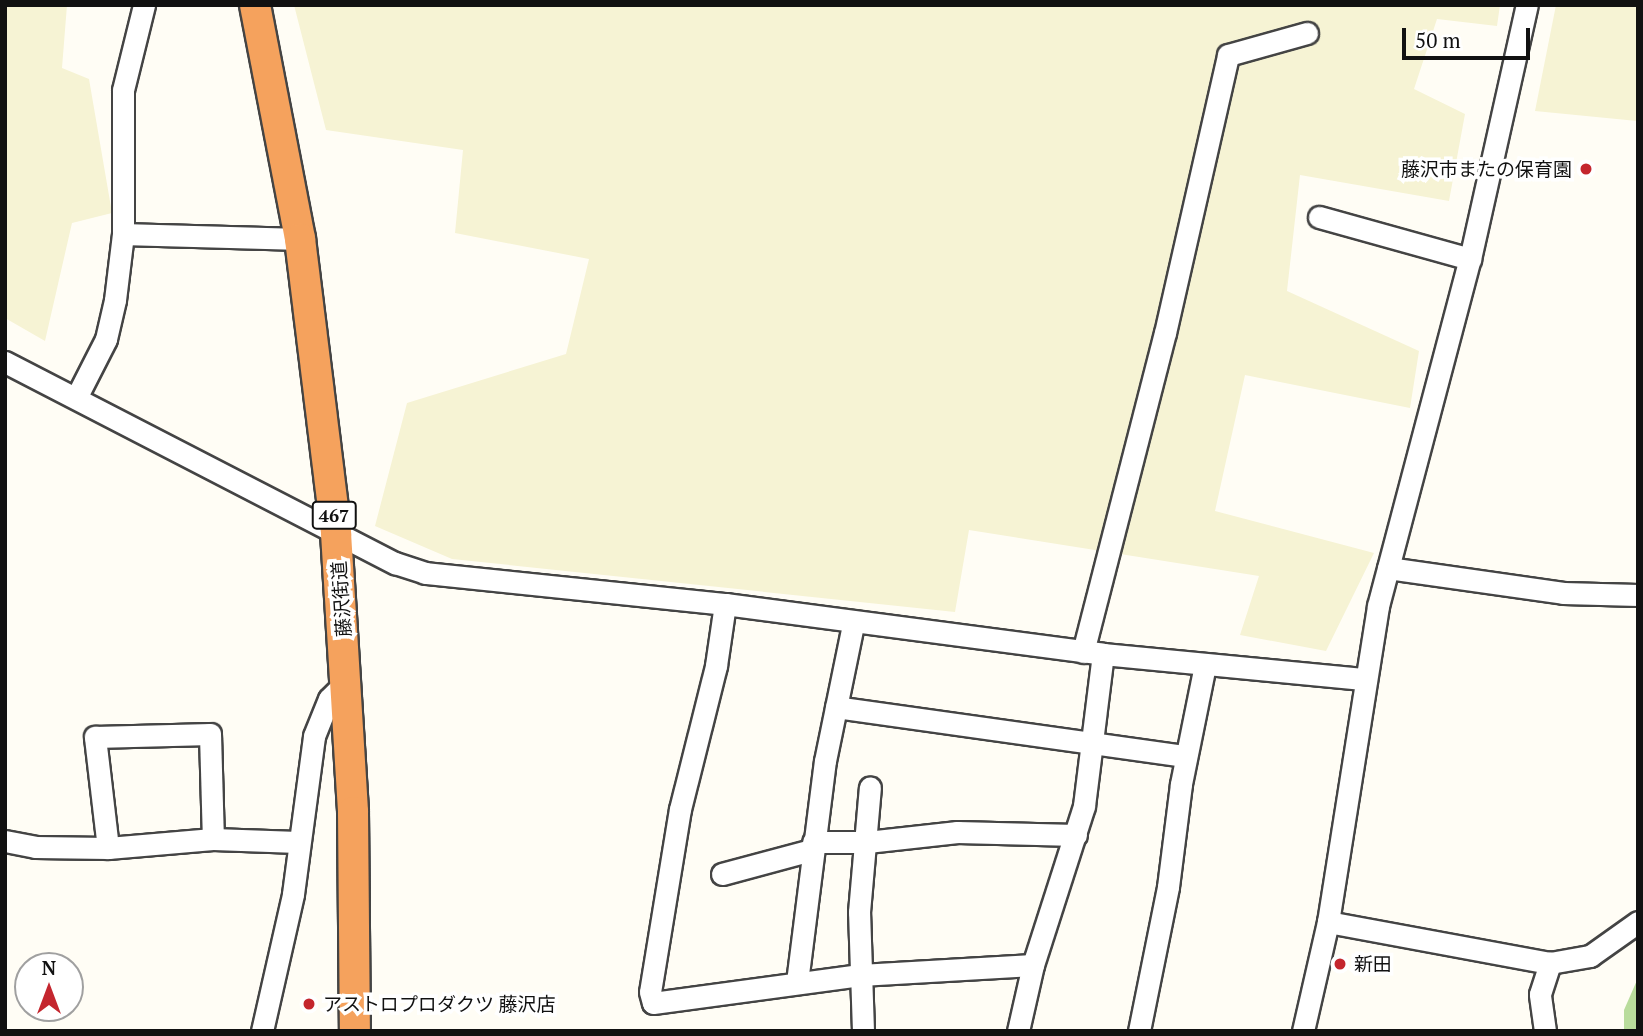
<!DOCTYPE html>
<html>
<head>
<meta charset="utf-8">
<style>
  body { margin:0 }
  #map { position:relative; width:1643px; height:1036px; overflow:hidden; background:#fffdf5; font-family:"PT Serif","Noto Sans JP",serif }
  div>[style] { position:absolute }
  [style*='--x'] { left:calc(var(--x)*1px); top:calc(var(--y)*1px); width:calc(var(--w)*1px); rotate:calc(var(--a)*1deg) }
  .farmland>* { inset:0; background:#f6f3d4 }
  .forest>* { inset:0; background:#b9dc9c }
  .roads { filter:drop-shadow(2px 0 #444) drop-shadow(-2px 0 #444) drop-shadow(0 2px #444) drop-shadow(0 -2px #444) }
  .minor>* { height:21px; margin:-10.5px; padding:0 10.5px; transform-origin:10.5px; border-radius:10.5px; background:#fff }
  .highway>* { height:30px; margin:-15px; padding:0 15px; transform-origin:15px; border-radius:15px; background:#f5a25d }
  .dots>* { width:19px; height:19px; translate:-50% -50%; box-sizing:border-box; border:4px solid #fff; border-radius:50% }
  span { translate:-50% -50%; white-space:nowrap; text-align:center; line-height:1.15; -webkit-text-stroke:7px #fff; paint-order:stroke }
  .shield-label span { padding:2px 5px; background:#fff; border:2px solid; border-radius:5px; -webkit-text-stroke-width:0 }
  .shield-label { font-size:18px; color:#111; font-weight:700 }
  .poi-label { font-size:19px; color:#111 }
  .right { translate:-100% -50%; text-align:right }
  .left { translate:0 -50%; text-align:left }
  .street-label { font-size:19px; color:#111 }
  .frame { position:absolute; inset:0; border:7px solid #111; pointer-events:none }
  .north { position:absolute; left:14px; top:952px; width:70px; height:70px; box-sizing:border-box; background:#fff; border:2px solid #a0a0a0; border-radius:50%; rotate:0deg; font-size:19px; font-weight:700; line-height:28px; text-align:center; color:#111 }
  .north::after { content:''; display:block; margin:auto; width:24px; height:32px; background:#c4262e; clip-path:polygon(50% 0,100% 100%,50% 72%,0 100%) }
  .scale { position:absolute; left:1402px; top:28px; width:128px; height:32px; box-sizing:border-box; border:4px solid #111; border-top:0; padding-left:9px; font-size:21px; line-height:24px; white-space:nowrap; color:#111; -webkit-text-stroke:5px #fff; paint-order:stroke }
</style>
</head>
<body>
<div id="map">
  <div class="farmland">
    <i style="clip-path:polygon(5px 5px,67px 5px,62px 68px,89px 79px,112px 213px,72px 223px,45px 341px,5px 318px)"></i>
    <i style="clip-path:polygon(294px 5px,1500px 5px,1497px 26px,1437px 19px,1414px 89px,1465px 114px,1449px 201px,1300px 175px,1287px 291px,1419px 351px,1410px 408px,1245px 375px,1215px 511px,1374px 553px,1326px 651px,1240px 635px,1259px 576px,969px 530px,955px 612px,452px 559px,375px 526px,407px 403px,566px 354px,589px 259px,455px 233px,463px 150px,326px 130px)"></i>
    <i style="clip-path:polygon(1556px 5px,1638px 5px,1637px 121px,1535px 111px)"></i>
  </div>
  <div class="forest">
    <i style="clip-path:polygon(1638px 978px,1638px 1031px,1624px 1031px,1624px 1010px)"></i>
  </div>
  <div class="roads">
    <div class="minor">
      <i style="--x:1319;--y:217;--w:157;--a:15.5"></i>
      <i style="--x:123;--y:234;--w:177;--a:1.6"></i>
      <i style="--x:5;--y:362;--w:439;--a:27.3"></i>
      <i style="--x:395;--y:563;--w:32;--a:18"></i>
      <i style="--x:425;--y:573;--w:302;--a:5.9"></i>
      <i style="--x:725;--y:604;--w:381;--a:7.5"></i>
      <i style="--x:1103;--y:654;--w:261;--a:5.5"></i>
      <i style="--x:76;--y:398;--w:66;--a:-63"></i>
      <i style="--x:106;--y:339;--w:40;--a:-77"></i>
      <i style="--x:115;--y:300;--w:66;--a:-83.1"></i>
      <i style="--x:123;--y:234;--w:144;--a:-90"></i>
      <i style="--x:123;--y:90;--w:88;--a:-76.1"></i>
      <i style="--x:1388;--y:568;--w:177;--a:8.1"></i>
      <i style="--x:1563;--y:593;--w:75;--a:1.5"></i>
      <i style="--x:725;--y:604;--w:63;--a:98.3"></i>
      <i style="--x:716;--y:666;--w:147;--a:104.1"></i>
      <i style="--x:680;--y:809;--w:185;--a:99.3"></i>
      <i style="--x:650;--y:992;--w:11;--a:75"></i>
      <i style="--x:653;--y:1003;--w:209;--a:-7.7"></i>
      <i style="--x:860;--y:975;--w:173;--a:-3.3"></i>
      <i style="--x:1083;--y:652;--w:329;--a:-75.6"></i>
      <i style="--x:1165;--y:333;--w:285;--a:-77.2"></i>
      <i style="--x:1228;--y:55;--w:82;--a:-15.6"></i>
      <i style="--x:836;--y:707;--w:353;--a:8"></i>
      <i style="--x:5;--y:841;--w:31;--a:11"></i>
      <i style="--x:35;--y:847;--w:73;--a:0.8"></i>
      <i style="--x:108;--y:848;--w:105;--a:-4.9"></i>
      <i style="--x:213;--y:839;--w:85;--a:2"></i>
      <i style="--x:813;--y:842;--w:54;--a:0"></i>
      <i style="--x:867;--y:842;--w:91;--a:-6.3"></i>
      <i style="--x:957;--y:832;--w:119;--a:1.4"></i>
      <i style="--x:108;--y:848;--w:112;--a:-96.7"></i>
      <i style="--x:95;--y:737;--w:115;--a:-1.5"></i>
      <i style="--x:210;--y:734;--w:105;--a:88.4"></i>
      <i style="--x:722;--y:874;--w:92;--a:-15.1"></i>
      <i style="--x:1328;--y:922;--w:226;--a:10.5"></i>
      <i style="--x:1550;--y:963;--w:41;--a:-9.9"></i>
      <i style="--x:1590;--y:956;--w:59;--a:-35.3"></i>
      <i style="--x:797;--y:982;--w:223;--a:-82.8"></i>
      <i style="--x:825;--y:761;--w:140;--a:-78.4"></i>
      <i style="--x:262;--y:1031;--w:140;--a:-77.2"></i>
      <i style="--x:293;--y:894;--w:159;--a:-82.4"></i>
      <i style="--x:314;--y:736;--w:40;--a:-68"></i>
      <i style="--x:329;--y:699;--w:25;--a:-45"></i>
      <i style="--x:863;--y:1031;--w:119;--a:-91.9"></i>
      <i style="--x:859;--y:912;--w:125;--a:-85"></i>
      <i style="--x:1018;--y:1031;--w:68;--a:-77.2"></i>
      <i style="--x:1033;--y:965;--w:167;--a:-72.2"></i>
      <i style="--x:1084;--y:806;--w:153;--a:-82.9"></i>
      <i style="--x:1139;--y:1031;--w:147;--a:-78.6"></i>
      <i style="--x:1168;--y:887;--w:104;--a:-82.8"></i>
      <i style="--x:1181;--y:784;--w:121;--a:-78.6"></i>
      <i style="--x:1303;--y:1031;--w:112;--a:-77.1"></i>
      <i style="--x:1328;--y:922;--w:320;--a:-81"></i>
      <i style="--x:1378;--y:606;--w:359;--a:-75.2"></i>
      <i style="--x:1470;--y:259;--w:260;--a:-77.4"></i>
      <i style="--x:1545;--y:1031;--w:37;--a:-98"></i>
      <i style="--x:1540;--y:994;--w:33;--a:-72"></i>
    </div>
    <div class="highway">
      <i style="--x:255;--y:5;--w:238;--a:79.1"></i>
      <i style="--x:300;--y:239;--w:296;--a:83"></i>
      <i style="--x:336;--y:533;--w:280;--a:86.5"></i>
      <i style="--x:353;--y:812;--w:219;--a:89.5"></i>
    </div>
  </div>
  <div class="dots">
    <i style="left:1586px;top:169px;background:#c4262e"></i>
    <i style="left:1340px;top:964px;background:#c4262e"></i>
    <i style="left:309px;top:1004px;background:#c4262e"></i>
  </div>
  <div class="shield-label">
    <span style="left:334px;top:515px">467</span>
  </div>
  <div class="poi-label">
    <span class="right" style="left:1572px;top:169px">藤沢市またの保育園</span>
    <span class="left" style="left:1354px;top:964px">新田</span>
    <span class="left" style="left:323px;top:1004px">アストロプロダクツ 藤沢店</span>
  </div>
  <div class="street-label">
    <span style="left:341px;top:599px;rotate:-94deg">藤沢街道</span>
  </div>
  <div class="frame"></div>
  <div class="north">N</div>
  <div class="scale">50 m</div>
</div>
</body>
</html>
